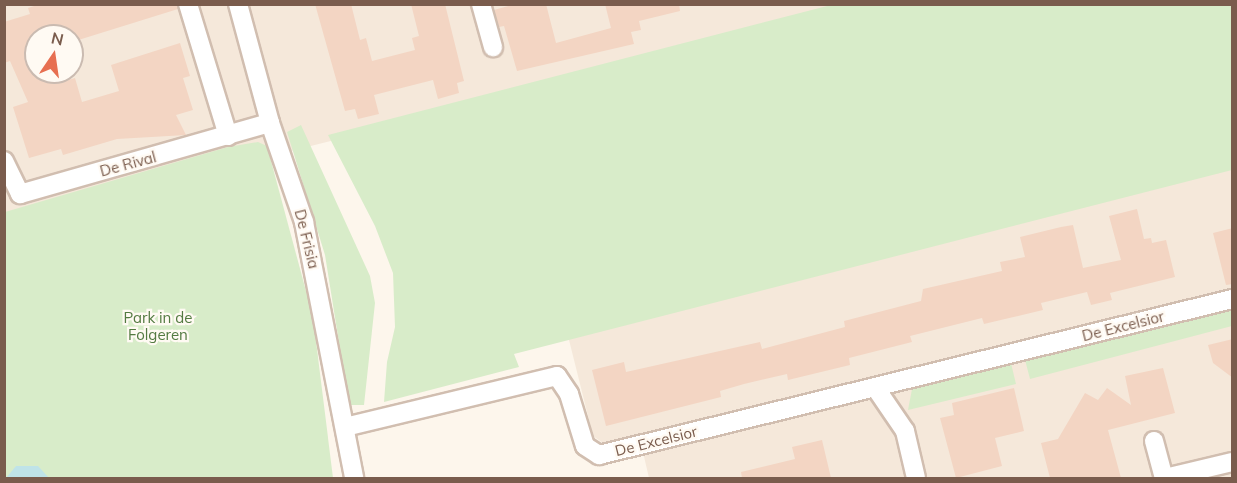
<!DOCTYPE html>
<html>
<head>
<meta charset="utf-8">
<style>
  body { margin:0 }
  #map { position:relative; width:1237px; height:483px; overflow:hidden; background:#fdf6ec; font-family:Mulish,sans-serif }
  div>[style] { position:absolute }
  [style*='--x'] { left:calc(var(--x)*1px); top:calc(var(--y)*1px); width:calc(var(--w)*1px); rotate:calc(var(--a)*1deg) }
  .residential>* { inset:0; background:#f5e8da }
  .green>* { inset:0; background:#d8ecc9 }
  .water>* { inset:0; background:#bfe3e8 }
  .building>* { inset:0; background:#f3d5c3 }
  .roads { filter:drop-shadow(2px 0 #d1beb0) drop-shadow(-2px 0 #d1beb0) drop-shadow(0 2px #d1beb0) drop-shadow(0 -2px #d1beb0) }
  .minor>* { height:18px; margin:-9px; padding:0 9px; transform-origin:9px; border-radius:9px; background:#fff }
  span { translate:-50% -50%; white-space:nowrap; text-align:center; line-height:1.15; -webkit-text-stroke:4.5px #fffaf3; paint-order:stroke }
  .street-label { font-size:15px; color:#7a5c4d }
  .park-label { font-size:15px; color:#537a41 }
  .frame { position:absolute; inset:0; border:6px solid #7a5c4d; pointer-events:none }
  .north { position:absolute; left:24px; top:24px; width:60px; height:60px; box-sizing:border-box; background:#fffaf3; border:2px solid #cabbb1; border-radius:50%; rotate:13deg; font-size:16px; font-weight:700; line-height:24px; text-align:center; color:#7a5c4d }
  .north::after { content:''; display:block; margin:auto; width:21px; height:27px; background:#e76f51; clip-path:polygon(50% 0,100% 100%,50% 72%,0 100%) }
</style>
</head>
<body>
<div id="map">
  <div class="residential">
    <i style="clip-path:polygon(evenodd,5px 5px,872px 5px,255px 160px,5px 231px,5px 5px,36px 36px,72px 36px,72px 72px,36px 72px,36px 36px)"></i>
    <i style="clip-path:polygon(1232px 147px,1232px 478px,649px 478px,639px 435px,603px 443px,593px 436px,566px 328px)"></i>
  </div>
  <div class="green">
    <i style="clip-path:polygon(835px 4px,1232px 5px,1232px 170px,514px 354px,519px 367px,384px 402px,387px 362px,395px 327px,393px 273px,375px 226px,328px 135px)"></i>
    <i style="clip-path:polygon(301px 125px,370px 276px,375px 303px,364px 405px,349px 405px,325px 255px,287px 132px)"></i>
    <i style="clip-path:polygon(258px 142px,267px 146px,313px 317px,333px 478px,4px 478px,5px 212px,228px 147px)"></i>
    <i style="clip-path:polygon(1232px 309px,1232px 326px,1030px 379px,1024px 356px,1076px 348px)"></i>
    <i style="clip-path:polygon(1010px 359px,1016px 384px,908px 410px,912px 389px)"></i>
  </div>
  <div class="water">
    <i style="clip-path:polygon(16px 466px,38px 466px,49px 478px,6px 478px)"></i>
  </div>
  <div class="building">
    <i style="clip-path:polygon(40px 4px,177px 4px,178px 9px,72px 42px,72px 36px,36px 36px,36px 72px,62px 72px,65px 81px,75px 78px,82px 102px,119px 91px,111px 65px,180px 43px,190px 76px,183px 78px,193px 110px,176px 115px,186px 135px,117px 139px,63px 155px,61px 149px,29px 158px,13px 107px,28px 102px,10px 61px,4px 63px,4px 22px,30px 14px,28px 8px)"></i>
    <i style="clip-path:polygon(315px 4px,351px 4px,360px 40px,366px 38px,372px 61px,415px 50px,412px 38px,419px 36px,411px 4px,445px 4px,464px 81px,457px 83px,459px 93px,438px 99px,433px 80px,374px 95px,379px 114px,358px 119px,355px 109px,345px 111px)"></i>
    <i style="clip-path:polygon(515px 4px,546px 4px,556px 43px,611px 28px,605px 4px,679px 4px,680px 11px,639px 21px,641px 30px,631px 32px,634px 44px,517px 71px,504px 26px,499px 27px,494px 10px)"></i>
    <i style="clip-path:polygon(1137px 209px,1144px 239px,1151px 238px,1152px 243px,1166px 240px,1175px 277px,1110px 293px,1112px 300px,1091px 305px,1087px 292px,1041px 303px,1043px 310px,1005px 319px,984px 324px,982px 318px,910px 336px,912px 342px,849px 358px,850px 365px,788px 380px,787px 374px,744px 384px,720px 391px,721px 397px,606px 426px,592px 370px,624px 362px,626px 372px,760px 342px,762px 349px,845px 327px,844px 321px,921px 301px,923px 289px,1002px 271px,1000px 262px,1025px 257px,1020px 237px,1061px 227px,1073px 225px,1083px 268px,1121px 260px,1109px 216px)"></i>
    <i style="clip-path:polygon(1233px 228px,1233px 284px,1226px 285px,1213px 233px)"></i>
    <i style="clip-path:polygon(1233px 339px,1233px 378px,1213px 363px,1208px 345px)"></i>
    <i style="clip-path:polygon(1163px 368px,1175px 413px,1108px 430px,1121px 478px,1050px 478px,1041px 443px,1058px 439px,1085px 393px,1098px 400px,1107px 388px,1131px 405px,1125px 376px)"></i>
    <i style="clip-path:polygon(1014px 388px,1024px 431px,995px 438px,1002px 466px,956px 478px,940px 418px,954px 415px,952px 403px)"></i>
    <i style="clip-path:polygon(822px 440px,831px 478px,742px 478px,741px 472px,795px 459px,792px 447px)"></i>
  </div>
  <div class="roads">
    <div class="minor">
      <i style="--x:188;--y:4;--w:138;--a:73.1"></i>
      <i style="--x:238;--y:4;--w:123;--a:74.9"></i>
      <i style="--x:270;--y:123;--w:105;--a:71"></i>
      <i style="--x:304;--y:222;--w:261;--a:78.9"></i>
      <i style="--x:481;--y:4;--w:45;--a:74.4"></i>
      <i style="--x:4;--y:161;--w:37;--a:64"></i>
      <i style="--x:20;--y:194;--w:260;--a:-15.9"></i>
      <i style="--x:875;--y:387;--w:53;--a:55.7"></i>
      <i style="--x:905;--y:431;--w:48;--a:76.8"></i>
      <i style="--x:345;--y:427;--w:218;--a:-13.5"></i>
      <i style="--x:557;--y:376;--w:22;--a:56"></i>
      <i style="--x:569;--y:394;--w:54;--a:72.9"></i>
      <i style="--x:585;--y:446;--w:17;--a:33"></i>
      <i style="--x:599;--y:455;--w:652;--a:-13.84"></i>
      <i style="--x:1154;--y:441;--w:38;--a:75"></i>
      <i style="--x:1165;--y:478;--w:69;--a:-13.4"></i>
    </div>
  </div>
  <div class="street-label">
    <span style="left:128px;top:164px;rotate:-15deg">De Rival</span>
    <span style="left:307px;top:239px;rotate:76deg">De Frisia</span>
    <span style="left:1123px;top:326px;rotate:-14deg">De Excelsior</span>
    <span style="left:656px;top:441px;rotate:-14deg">De Excelsior</span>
  </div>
  <div class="park-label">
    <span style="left:158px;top:326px">Park in de<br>Folgeren</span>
  </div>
  <div class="frame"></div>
  <div class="north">N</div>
</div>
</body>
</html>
